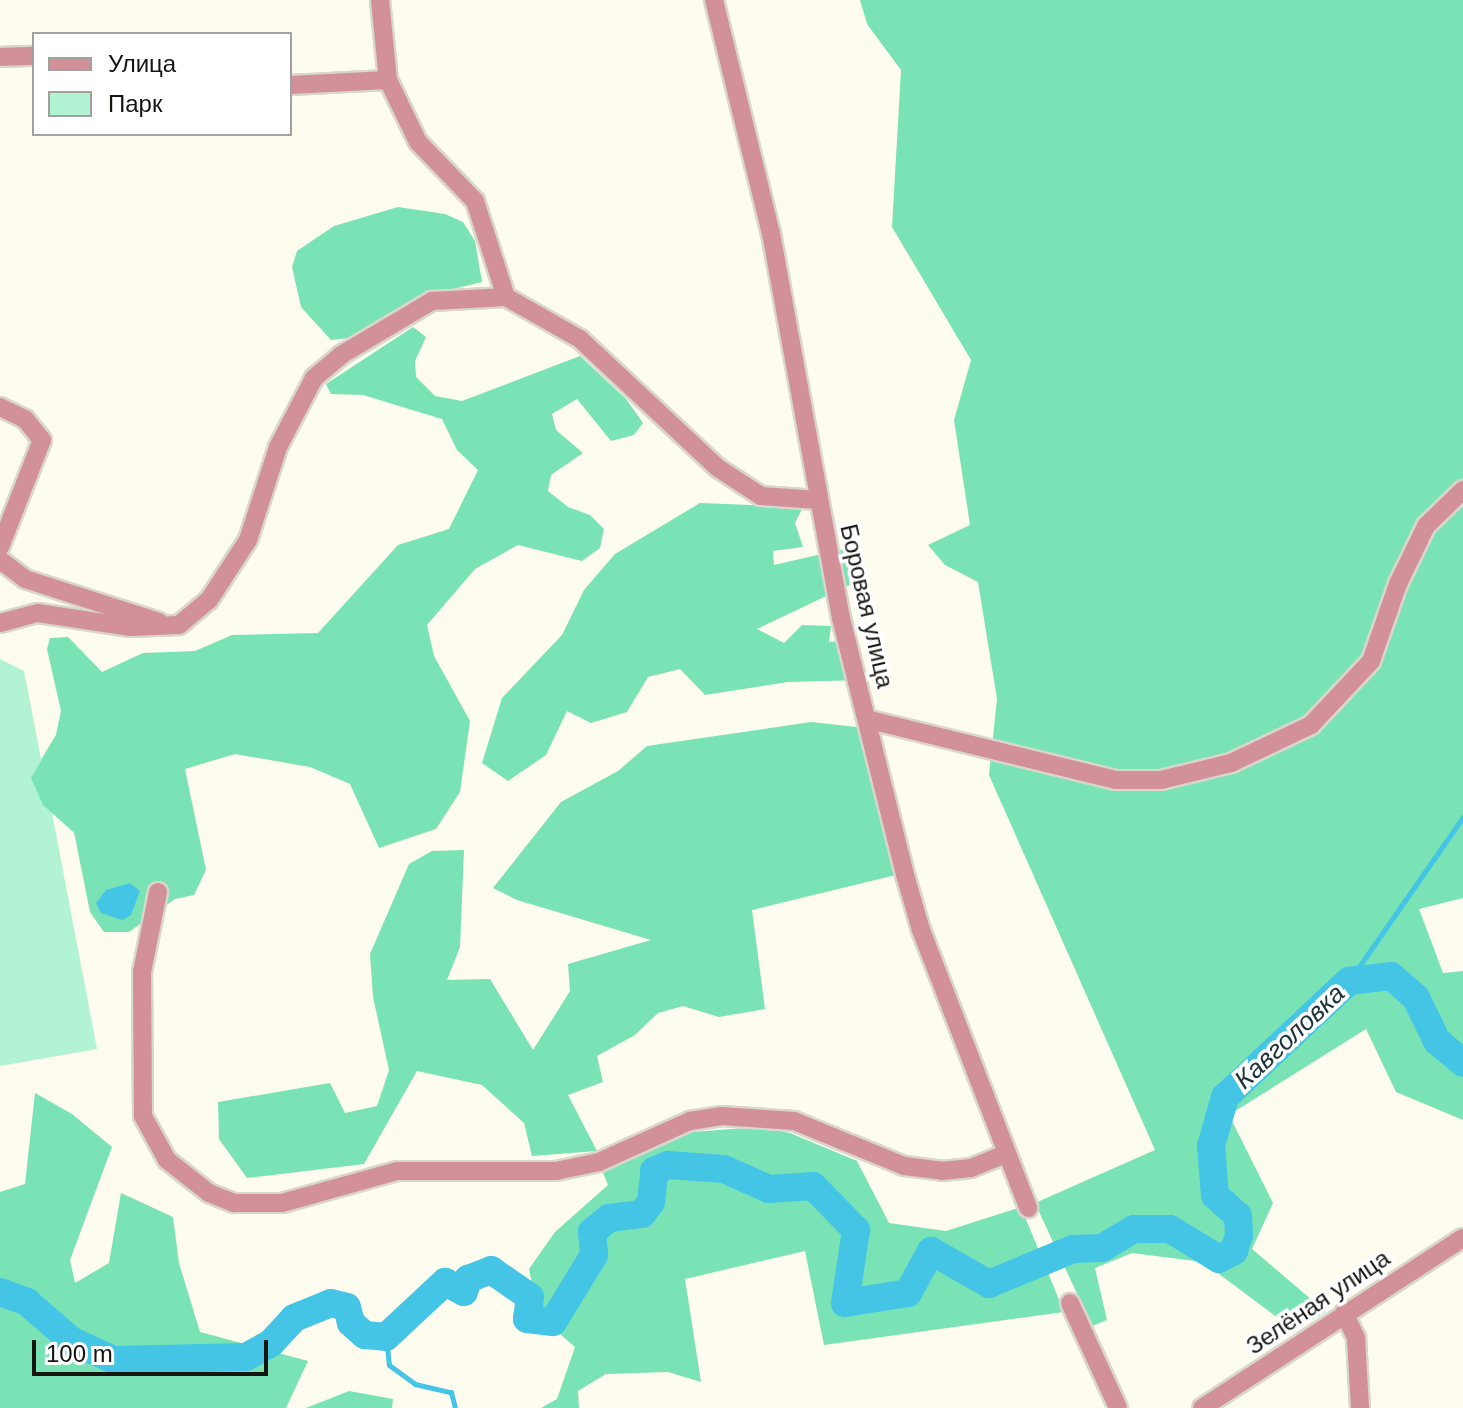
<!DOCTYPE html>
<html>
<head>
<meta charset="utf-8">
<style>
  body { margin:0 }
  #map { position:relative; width:1463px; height:1408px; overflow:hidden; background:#fefbef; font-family:Helvetica,sans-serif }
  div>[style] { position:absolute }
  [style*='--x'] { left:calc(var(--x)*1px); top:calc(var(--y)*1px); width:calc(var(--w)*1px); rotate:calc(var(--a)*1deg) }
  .green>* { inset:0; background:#b2f3d4 }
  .forest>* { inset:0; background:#79e3b5 }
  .water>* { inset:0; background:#44c5e6 }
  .stream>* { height:5px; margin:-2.5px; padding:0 2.5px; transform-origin:2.5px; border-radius:2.5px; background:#44c5e6 }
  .river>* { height:28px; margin:-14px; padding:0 14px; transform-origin:14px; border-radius:14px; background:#44c5e6 }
  .roads { filter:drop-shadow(2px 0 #d9d6cb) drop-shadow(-2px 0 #d9d6cb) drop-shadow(0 2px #d9d6cb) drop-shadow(0 -2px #d9d6cb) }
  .minor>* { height:18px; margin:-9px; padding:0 9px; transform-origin:9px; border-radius:9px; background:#d29099 }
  span { translate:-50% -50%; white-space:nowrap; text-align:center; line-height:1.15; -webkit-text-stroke:7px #fff; paint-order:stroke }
  .street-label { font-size:24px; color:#161510 }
  .water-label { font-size:26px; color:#1d3239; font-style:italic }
  .legend { position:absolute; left:32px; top:32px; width:260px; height:104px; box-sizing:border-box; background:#fff; border:2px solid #a2a19f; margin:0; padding:10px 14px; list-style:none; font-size:24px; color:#161510 }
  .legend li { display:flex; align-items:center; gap:16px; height:40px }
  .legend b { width:40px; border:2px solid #a2a19f }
  .scale { position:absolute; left:32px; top:1340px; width:236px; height:36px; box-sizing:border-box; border:4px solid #161510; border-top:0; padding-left:10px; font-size:24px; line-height:28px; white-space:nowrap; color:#161510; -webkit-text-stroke:6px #fff; paint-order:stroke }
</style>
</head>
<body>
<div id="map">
  <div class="green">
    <i style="clip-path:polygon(0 659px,24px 671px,41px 759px,56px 735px,61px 711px,91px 849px,52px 813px,97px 1049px,0 1066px)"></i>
  </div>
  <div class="forest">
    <i style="clip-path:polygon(860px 0,1463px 0,1463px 898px,1419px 909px,1443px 973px,1463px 971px,1463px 1120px,1396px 1092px,1366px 1029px,1229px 1115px,1273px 1203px,1252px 1249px,1326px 1312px,1294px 1330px,1203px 1262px,1132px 1253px,1095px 1268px,1107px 1320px,1092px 1326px,1035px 1203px,1155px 1150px,989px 775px,997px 699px,978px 582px,945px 565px,928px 545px,970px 525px,954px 420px,971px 360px,892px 227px,901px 70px,867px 24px)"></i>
    <i style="clip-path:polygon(398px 207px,445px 214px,463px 222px,475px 241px,482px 282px,428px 295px,358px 337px,331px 340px,301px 307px,292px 267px,297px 251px,334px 226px)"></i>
    <i style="clip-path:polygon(413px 327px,426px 337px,415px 361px,416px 377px,435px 396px,462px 401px,580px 356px,626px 399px,643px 423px,634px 435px,611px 441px,577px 399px,552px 414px,556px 430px,583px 453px,551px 475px,548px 491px,568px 507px,590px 515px,604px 529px,600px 548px,582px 561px,518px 545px,475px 569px,427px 625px,434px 656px,470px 721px,460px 792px,436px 829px,379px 848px,350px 784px,310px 767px,235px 754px,185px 769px,206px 870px,194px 895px,175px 899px,129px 932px,104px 932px,90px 912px,74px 832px,43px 805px,31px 778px,56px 735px,61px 711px,47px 649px,50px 638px,68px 637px,102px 672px,143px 653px,195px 651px,232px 635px,318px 633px,398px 545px,449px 529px,478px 470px,457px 450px,442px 419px,363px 395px,331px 394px,326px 384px)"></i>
    <i style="clip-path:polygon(700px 503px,803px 507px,795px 523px,803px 547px,773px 551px,774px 565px,852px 547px,860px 580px,757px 629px,784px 643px,802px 625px,831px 626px,829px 642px,850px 640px,862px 680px,788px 682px,705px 695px,680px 669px,648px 677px,627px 712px,591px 723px,567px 711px,546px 755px,508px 781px,482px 763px,502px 698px,562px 635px,584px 590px,615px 554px)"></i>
    <i style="clip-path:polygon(811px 722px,866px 728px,900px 874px,752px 910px,765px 1009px,719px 1017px,683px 1006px,658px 1013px,635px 1035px,597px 1056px,603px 1082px,568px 1095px,597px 1151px,532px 1156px,524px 1123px,482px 1085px,417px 1071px,364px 1164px,247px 1178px,219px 1139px,218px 1102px,330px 1083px,345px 1113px,377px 1106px,389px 1070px,373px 997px,370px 954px,409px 864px,432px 851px,464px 850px,460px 947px,447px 980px,490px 979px,533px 1050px,570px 991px,568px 964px,651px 940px,517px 900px,493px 888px,561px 802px,618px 771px,647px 746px)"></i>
    <i style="clip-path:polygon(35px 1093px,72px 1114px,112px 1147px,70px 1260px,75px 1283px,109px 1263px,121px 1193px,173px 1217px,179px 1263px,200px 1332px,308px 1361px,286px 1408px,0 1408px,0 1192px,25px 1184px)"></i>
    <i style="clip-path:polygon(757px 1127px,790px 1133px,857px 1161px,889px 1223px,946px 1231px,1021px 1207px,1064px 1312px,824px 1345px,805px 1251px,685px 1279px,701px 1382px,668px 1372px,606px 1374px,578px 1391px,579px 1408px,541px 1408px,557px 1399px,575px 1347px,539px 1316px,529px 1269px,555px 1232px,608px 1185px,603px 1173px,648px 1149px,693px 1132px)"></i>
    <i style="clip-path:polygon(349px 1391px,393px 1399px,392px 1408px,306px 1408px)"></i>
  </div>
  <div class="water">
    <i style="clip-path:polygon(130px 883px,140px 891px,131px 915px,122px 920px,101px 913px,96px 903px,106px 890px)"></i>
  </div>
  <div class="stream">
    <i style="--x:1349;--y:981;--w:200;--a:-55.2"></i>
    <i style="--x:386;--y:1337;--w:28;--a:84"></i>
    <i style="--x:389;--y:1365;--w:32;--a:36"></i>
    <i style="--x:415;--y:1384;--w:37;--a:13"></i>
    <i style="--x:451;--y:1392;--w:16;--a:76"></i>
  </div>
  <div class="river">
    <i style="--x:0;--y:1292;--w:29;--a:20"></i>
    <i style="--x:27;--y:1302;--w:60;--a:40.9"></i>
    <i style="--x:72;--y:1341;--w:46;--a:24.3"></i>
    <i style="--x:114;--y:1360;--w:132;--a:-1.3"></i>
    <i style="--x:246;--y:1357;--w:29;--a:-29"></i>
    <i style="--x:271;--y:1343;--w:34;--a:-47"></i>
    <i style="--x:294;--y:1318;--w:40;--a:-22"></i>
    <i style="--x:331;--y:1303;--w:16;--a:14"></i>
    <i style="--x:347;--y:1307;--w:16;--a:76"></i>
    <i style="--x:351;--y:1323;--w:18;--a:41"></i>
    <i style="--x:365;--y:1335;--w:21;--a:5"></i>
    <i style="--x:386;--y:1337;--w:81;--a:-43"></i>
    <i style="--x:445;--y:1282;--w:21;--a:28"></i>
    <i style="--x:464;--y:1292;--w:14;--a:-73"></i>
    <i style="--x:468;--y:1279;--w:25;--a:-21"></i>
    <i style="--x:491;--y:1270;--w:47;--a:34.7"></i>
    <i style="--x:530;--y:1297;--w:22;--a:98"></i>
    <i style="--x:527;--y:1319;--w:26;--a:7"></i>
    <i style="--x:553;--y:1322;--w:79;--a:-58.5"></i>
    <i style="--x:594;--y:1255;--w:23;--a:-95"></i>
    <i style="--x:592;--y:1232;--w:22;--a:-39"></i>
    <i style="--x:609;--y:1218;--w:33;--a:-7"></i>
    <i style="--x:642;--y:1214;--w:15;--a:-53"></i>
    <i style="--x:651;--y:1202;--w:31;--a:-84"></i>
    <i style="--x:654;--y:1171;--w:15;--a:-23"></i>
    <i style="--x:668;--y:1165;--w:56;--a:4.1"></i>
    <i style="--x:724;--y:1169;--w:49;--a:24"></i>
    <i style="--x:769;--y:1189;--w:44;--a:-3.9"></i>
    <i style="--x:813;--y:1186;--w:62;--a:45.7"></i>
    <i style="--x:856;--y:1230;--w:74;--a:98.6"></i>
    <i style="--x:845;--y:1303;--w:64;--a:-9"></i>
    <i style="--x:908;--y:1293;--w:48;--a:-61.3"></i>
    <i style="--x:931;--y:1251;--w:67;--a:29.6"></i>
    <i style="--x:989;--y:1284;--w:91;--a:-22.6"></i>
    <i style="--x:1073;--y:1249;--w:29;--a:-2"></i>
    <i style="--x:1102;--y:1248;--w:37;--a:-31"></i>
    <i style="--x:1134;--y:1229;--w:36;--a:0"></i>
    <i style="--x:1170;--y:1229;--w:57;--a:31.5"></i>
    <i style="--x:1219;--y:1259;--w:17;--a:-28"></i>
    <i style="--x:1234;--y:1251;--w:17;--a:-73"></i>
    <i style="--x:1239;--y:1235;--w:19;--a:-93"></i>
    <i style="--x:1238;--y:1216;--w:31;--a:-138"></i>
    <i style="--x:1215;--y:1195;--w:49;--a:-94.7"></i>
    <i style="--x:1211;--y:1146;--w:51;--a:-74.1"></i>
    <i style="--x:1225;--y:1097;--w:170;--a:-43.1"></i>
    <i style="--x:1349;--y:981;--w:42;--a:-6.8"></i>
    <i style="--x:1391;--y:976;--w:33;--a:41"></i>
    <i style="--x:1416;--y:998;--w:48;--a:64"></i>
    <i style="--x:1437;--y:1041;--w:34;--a:40"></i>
  </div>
  <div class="roads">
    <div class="minor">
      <i style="--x:380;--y:0;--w:80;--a:84.3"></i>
      <i style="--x:388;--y:80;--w:69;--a:64.2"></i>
      <i style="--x:418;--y:142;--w:82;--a:46"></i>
      <i style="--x:475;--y:201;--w:101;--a:72.1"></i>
      <i style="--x:714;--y:0;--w:240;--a:76.3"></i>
      <i style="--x:771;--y:233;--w:391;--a:79.7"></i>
      <i style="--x:841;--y:618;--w:268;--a:76"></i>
      <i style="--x:906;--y:878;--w:54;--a:73.9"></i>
      <i style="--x:921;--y:930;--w:298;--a:68.9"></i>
      <i style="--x:0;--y:57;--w:34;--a:-2"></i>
      <i style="--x:290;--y:85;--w:98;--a:-2.9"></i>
      <i style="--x:0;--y:407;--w:28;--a:26"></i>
      <i style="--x:25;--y:419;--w:27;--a:51"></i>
      <i style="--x:42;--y:440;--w:115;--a:111.4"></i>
      <i style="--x:0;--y:560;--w:31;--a:37"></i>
      <i style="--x:25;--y:579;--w:141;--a:17.8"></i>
      <i style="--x:0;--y:623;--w:39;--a:-15"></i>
      <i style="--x:38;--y:613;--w:94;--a:8.6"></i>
      <i style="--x:131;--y:627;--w:48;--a:-2.4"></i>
      <i style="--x:179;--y:625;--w:39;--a:-40"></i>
      <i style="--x:209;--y:600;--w:72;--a:-57"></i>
      <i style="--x:248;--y:540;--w:98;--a:-72.1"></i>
      <i style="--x:278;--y:447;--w:78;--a:-62.4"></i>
      <i style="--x:314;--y:378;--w:35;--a:-40"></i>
      <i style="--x:341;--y:355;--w:106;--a:-30.7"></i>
      <i style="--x:432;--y:301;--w:74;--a:-3.1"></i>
      <i style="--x:506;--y:297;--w:85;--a:29.6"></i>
      <i style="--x:580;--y:339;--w:189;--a:43.1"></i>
      <i style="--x:718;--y:468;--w:51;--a:33.1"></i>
      <i style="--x:761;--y:496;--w:57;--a:4"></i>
      <i style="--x:870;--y:720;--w:253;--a:13.7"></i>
      <i style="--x:1116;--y:780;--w:45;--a:0"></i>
      <i style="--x:1161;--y:780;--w:72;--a:-13.7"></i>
      <i style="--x:1231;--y:763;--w:89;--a:-25.4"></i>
      <i style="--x:1311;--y:725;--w:88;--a:-46.8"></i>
      <i style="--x:1371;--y:661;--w:82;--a:-70.7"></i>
      <i style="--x:1398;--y:584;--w:64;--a:-64.2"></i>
      <i style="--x:1426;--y:526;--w:52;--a:-44.2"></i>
      <i style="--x:158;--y:892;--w:82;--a:101.3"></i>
      <i style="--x:142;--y:972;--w:144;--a:89.6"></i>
      <i style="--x:143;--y:1116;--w:50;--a:61.4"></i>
      <i style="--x:167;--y:1160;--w:53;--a:38.2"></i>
      <i style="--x:209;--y:1193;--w:27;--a:22"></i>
      <i style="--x:234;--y:1203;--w:48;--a:0"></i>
      <i style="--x:282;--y:1203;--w:119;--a:-15.5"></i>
      <i style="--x:397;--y:1171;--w:159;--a:0"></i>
      <i style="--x:556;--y:1171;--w:44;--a:-11.8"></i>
      <i style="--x:599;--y:1162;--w:100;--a:-24.3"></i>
      <i style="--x:690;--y:1121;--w:32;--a:-9"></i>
      <i style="--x:722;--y:1116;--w:72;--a:4"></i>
      <i style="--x:794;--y:1121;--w:119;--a:22.2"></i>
      <i style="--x:904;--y:1166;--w:38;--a:7"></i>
      <i style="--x:942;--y:1171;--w:29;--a:-6"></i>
      <i style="--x:971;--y:1168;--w:35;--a:-22"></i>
      <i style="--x:1070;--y:1303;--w:115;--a:65.4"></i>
      <i style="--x:1344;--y:1313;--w:28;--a:64"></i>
      <i style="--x:1356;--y:1338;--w:70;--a:86.7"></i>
      <i style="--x:1202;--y:1408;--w:311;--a:-33.1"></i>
    </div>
  </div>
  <div class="street-label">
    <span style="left:867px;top:606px;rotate:77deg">Боровая улица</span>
    <span style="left:1318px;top:1302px;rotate:-34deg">Зелёная улица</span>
  </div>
  <div class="water-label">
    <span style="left:1290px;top:1037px;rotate:-43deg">Кавголовка</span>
  </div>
  <ul class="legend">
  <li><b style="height:10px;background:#d29099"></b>Улица</li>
  <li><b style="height:22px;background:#b2f3d4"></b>Парк</li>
  </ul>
  <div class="scale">100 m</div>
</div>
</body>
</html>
